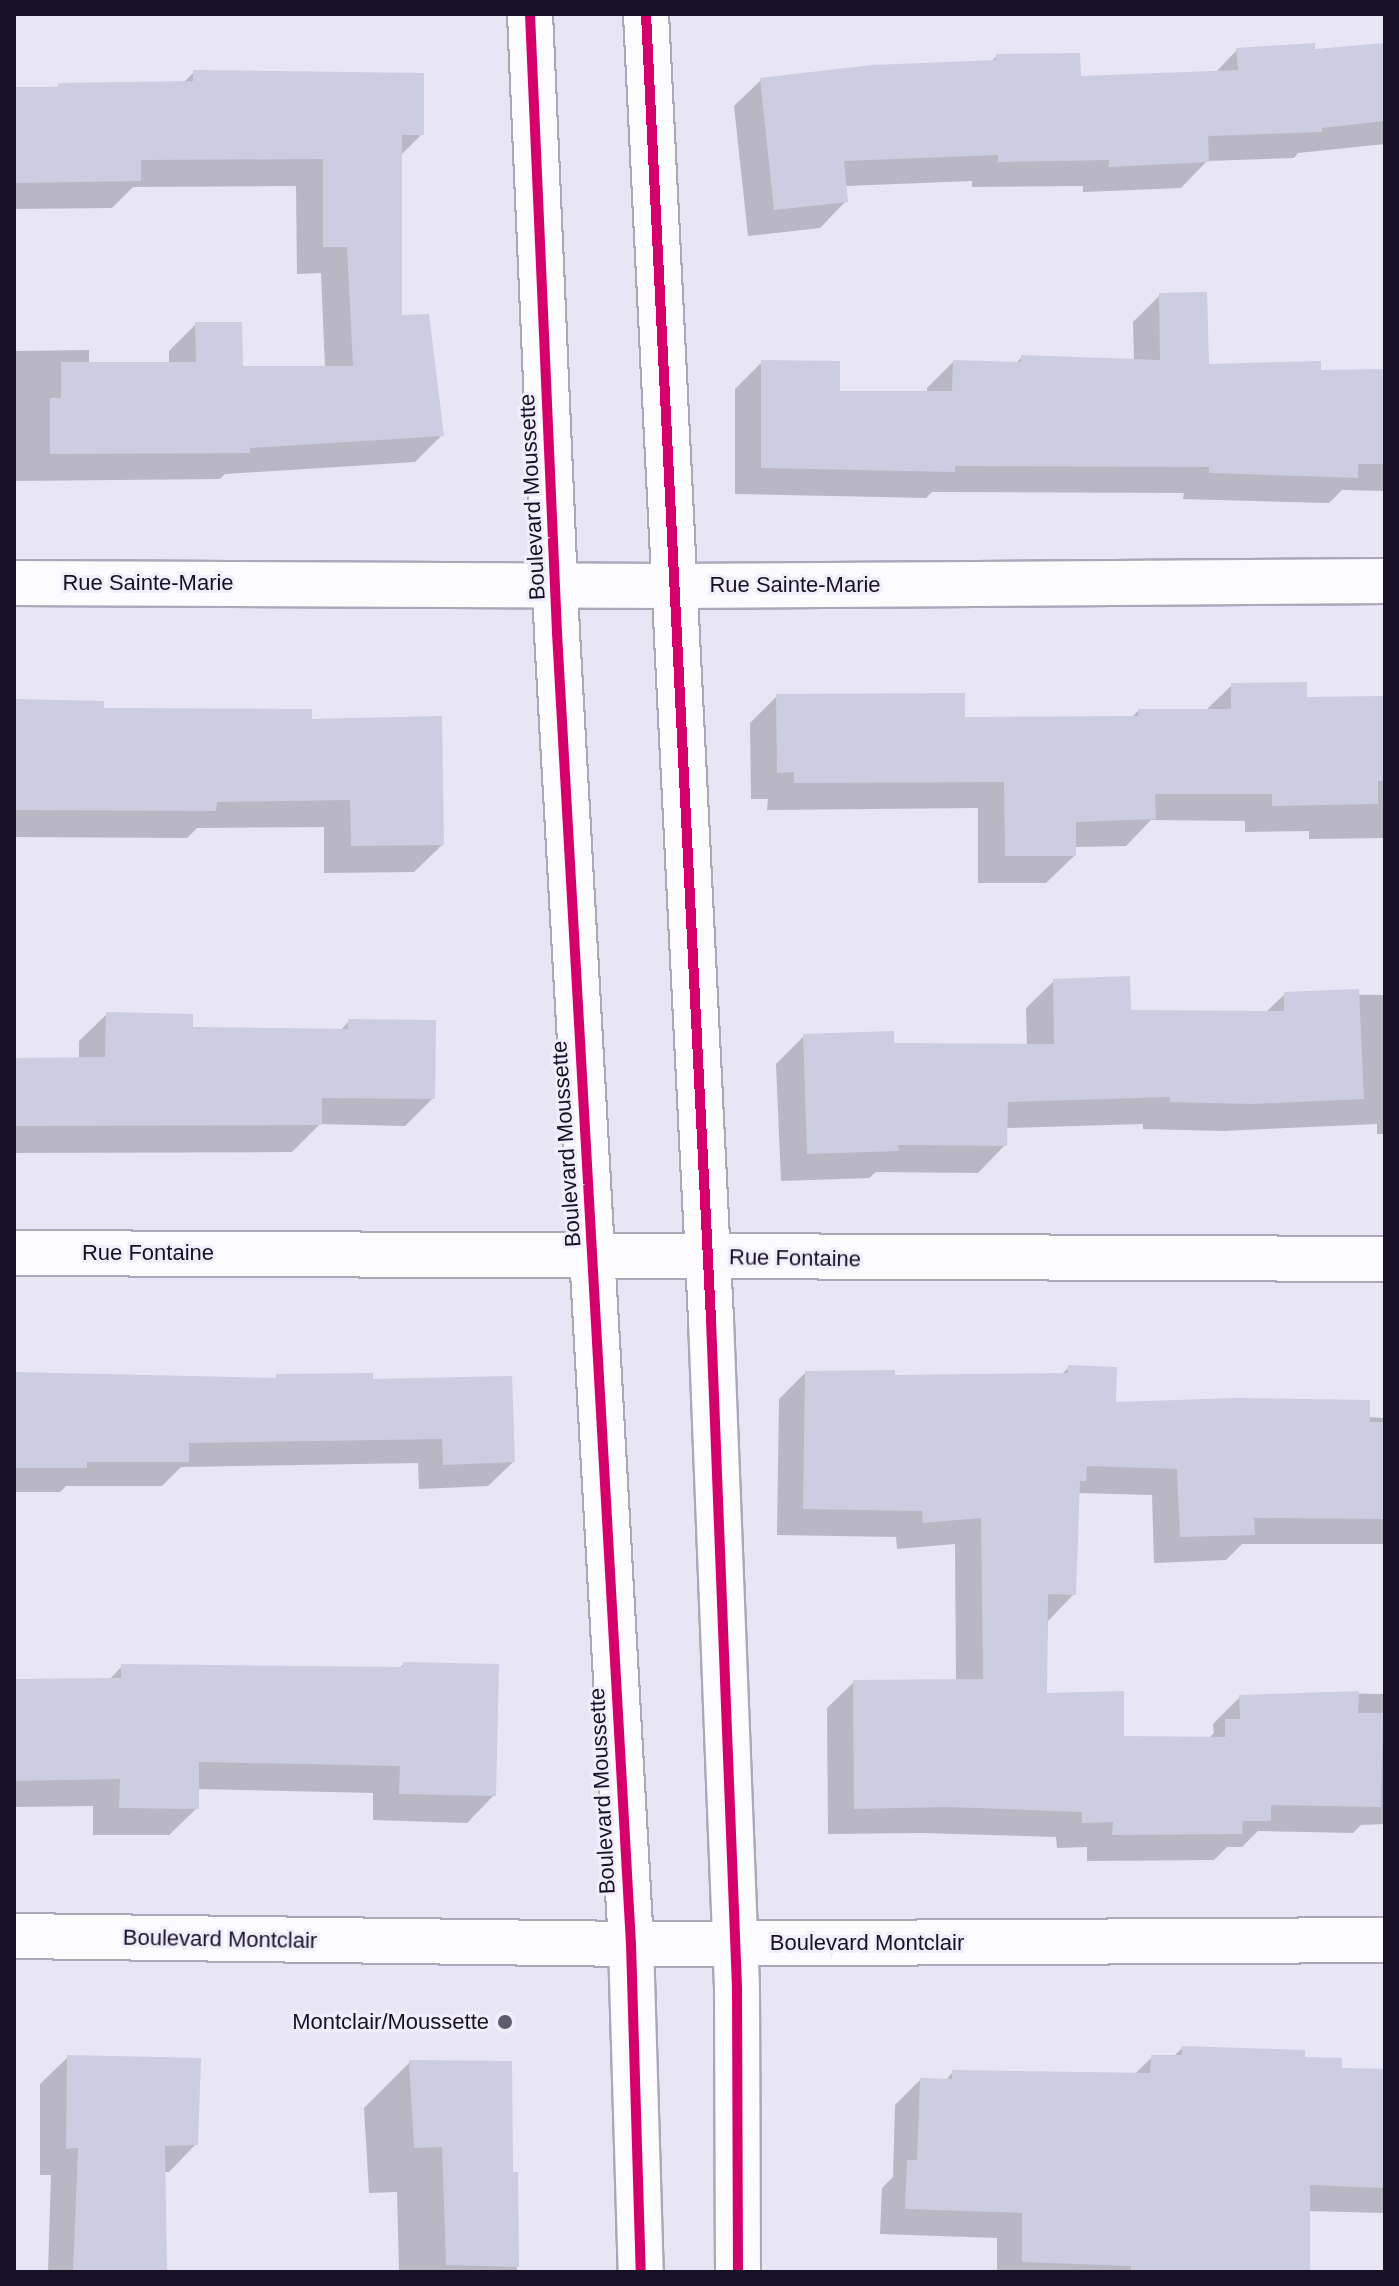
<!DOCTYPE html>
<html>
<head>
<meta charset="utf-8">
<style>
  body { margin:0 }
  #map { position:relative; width:1399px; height:2286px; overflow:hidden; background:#e8e5f4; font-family:Helvetica,sans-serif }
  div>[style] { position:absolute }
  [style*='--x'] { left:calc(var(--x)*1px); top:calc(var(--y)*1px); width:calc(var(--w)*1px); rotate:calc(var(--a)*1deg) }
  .shadow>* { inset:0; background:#0003 }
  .building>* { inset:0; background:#cccde0 }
  .roads { filter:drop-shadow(2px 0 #aca7b9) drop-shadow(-2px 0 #aca7b9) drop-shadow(0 2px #aca7b9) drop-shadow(0 -2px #aca7b9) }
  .minor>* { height:44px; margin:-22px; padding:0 22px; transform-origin:22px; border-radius:22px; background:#fcfbfd }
  .tertiary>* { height:44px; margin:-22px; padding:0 22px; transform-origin:22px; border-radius:22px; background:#fcfbfd }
  .cycleway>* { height:10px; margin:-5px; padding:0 5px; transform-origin:5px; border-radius:5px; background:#d6006c }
  .dots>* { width:22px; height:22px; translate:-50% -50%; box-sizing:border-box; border:4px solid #f1eefc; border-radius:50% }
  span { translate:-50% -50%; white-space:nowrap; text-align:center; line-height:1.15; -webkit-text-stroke:6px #f1eefc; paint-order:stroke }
  .street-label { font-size:22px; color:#171027 }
  .poi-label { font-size:22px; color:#171027 }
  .right { translate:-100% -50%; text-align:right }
  .frame { position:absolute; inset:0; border:16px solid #171027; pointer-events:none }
</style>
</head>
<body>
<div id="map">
  <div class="shadow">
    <i style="clip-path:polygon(1385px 45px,1385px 144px,1298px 153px,1294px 158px,1207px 161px,1181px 188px,1083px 192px,1083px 186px,972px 187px,972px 181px,845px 186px,846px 201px,820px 228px,748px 236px,734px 106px,761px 80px,990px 62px,997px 56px,1079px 78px,1215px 73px,1237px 50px,1313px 51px)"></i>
    <i style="clip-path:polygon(194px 72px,422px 134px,400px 156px,400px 317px,442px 435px,415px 462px,225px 474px,220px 479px,14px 481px,14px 351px,89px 350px,89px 364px,169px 364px,169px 351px,196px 324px,241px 368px,325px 368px,321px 273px,297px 274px,296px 186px,133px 187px,112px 208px,14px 209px,14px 88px,183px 83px)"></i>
    <i style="clip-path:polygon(1160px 295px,1207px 366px,1319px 372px,1385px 381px,1385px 491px,1342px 490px,1329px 503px,1183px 499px,1184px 493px,932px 492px,926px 498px,735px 494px,735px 389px,762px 362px,838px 393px,927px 393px,927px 388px,953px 362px,1015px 364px,1022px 357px,1134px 361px,1133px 322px)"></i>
    <i style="clip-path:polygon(1232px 685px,1305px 699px,1385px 698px,1385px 838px,1309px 839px,1309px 831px,1245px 832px,1245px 821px,1151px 820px,1126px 846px,1074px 847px,1074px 856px,1046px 883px,978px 883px,978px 808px,767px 810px,768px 799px,751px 799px,750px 723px,777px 696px,963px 719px,1131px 718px,1138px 711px,1205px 711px)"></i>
    <i style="clip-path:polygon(14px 701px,102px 710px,311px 721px,442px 845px,414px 872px,324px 873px,324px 827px,197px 828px,187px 838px,14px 837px)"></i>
    <i style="clip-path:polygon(1054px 981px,1129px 1011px,1265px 1013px,1285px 994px,1385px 995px,1385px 1134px,1377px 1134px,1377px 1124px,1223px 1131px,1143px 1129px,1143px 1124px,1006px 1128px,1005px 1145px,978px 1173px,876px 1172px,869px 1178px,781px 1181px,776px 1064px,804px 1036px,892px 1045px,1027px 1046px,1026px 1008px)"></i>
    <i style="clip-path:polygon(107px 1014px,191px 1029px,340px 1031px,349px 1021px,433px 1098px,405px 1126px,320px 1124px,292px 1152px,14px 1153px,14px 1060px,79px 1059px,79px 1041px)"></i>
    <i style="clip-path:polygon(1069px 1367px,1114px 1404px,1385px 1418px,1385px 1544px,1242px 1544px,1226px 1560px,1154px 1563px,1152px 1495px,1078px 1493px,1074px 1594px,1048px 1621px,1045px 1695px,1122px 1738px,1208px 1739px,1214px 1733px,1213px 1724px,1240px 1697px,1304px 1697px,1309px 1693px,1385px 1694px,1385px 1824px,1361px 1825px,1353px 1833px,1258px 1831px,1242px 1847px,1227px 1847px,1214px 1860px,1087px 1861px,1087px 1847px,1057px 1848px,1056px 1837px,921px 1833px,828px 1834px,827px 1708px,854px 1682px,956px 1681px,955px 1544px,897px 1549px,896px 1537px,777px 1535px,779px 1399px,805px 1373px,893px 1377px,1061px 1375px)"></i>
    <i style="clip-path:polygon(14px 1374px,371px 1381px,513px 1462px,488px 1486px,419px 1489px,418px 1463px,181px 1467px,162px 1486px,66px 1486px,60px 1492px,14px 1492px)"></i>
    <i style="clip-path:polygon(404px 1664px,494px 1795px,467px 1823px,373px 1820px,373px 1793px,197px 1789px,197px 1808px,169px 1835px,93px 1835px,93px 1806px,14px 1807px,14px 1681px,109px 1680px,122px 1666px,398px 1669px)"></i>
    <i style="clip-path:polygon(1182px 2048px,1303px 2059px,1340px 2070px,1385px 2071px,1385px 2213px,1308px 2211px,1308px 2272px,997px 2272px,997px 2238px,880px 2234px,882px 2188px,893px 2177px,895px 2105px,920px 2080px,945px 2081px,953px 2072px,1134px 2075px,1152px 2057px,1173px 2057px)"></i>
    <i style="clip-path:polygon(68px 2057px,196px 2144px,169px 2172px,163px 2172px,165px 2272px,48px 2272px,51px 2175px,40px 2175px,40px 2084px)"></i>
    <i style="clip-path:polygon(410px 2062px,511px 2173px,516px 2174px,517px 2272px,399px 2272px,397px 2192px,369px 2193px,364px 2108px)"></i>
  </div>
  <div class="building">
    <i style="clip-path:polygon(1315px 43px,1315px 49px,1385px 43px,1385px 121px,1322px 128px,1322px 132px,1208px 136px,1209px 162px,1109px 167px,1109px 160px,998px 162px,998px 155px,844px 161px,848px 202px,774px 210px,760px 78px,872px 65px,996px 60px,996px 54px,1080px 53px,1081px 76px,1238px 70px,1236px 48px)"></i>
    <i style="clip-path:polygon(193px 70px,424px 73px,424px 135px,402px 135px,402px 315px,429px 314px,444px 436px,250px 448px,250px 453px,50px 454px,50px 398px,61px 398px,61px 362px,196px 362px,195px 322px,242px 322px,243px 366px,353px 366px,347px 247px,323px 247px,323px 159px,141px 160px,141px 181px,14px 183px,14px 87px,58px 87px,58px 83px,193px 81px)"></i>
    <i style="clip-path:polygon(1207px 292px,1209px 364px,1321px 361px,1321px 370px,1385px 369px,1385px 464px,1358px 464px,1358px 478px,1209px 473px,1209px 467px,955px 466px,955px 472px,761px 468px,761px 360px,840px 361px,840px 391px,952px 391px,953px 360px,1021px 362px,1021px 355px,1160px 360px,1159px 293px)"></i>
    <i style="clip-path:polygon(1307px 682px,1307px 697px,1385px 696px,1385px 781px,1378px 781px,1378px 804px,1272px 806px,1272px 794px,1155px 794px,1156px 819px,1076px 822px,1076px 856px,1005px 856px,1004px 782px,794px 783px,794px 772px,777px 773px,776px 694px,965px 693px,965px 717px,1138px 716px,1138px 709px,1231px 709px,1231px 683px)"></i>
    <i style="clip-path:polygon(14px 699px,104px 701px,104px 708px,312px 709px,312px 719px,442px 716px,444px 845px,351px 846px,350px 800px,217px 802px,216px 811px,14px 810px)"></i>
    <i style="clip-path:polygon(1130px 976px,1131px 1010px,1284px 1011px,1284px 992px,1359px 989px,1364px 1099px,1252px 1104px,1170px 1102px,1170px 1097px,1008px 1102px,1007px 1146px,898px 1145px,899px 1151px,807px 1154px,803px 1034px,894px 1031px,894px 1043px,1054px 1044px,1053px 979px)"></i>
    <i style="clip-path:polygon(106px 1012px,193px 1014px,193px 1027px,348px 1029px,348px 1019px,436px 1020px,435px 1099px,322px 1098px,322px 1125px,14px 1126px,14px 1058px,105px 1057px)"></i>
    <i style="clip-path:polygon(1068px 1365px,1117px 1367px,1116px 1402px,1237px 1398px,1370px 1400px,1370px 1422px,1385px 1422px,1385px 1519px,1254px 1518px,1255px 1535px,1180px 1537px,1177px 1469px,1087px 1466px,1086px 1481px,1080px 1481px,1076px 1595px,1048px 1594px,1047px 1693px,1124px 1691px,1124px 1736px,1225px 1737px,1225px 1719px,1240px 1719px,1239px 1695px,1359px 1691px,1358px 1713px,1383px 1713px,1381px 1807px,1271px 1805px,1271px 1821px,1243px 1821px,1242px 1834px,1112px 1835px,1113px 1822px,1082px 1823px,1082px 1812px,948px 1807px,854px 1809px,853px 1680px,983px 1679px,981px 1518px,923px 1523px,922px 1511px,803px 1509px,805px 1371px,895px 1370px,895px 1375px,1068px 1373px)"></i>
    <i style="clip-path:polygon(14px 1372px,276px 1378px,276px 1374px,373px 1373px,373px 1379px,512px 1376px,515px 1462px,443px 1465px,442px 1439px,189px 1443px,189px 1462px,87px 1462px,87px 1468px,14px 1468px)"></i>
    <i style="clip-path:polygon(403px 1662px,499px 1664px,496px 1796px,399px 1794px,400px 1766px,199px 1762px,199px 1809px,119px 1808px,120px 1779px,14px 1781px,14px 1679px,121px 1678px,121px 1664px,403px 1667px)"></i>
    <i style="clip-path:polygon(1182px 2046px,1305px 2050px,1305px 2057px,1342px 2058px,1342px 2068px,1385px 2069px,1385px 2188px,1310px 2185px,1310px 2272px,1131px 2272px,1131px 2266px,1022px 2262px,1022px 2213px,905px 2209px,907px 2160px,917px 2160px,920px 2078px,952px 2079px,952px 2070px,1150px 2073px,1151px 2055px,1182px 2055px)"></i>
    <i style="clip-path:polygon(67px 2055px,201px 2058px,198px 2145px,165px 2146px,167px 2272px,73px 2272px,78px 2148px,66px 2149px)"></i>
    <i style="clip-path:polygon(409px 2060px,512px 2061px,513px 2172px,518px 2172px,519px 2267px,446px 2265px,442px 2147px,414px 2148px)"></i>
  </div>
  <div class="roads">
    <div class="minor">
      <i style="--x:14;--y:583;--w:660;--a:0.26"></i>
      <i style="--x:674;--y:586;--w:711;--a:-0.4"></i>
      <i style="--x:14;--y:1253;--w:1371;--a:0.25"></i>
      <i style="--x:14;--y:1936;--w:617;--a:0.74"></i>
    </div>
    <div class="tertiary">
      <i style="--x:530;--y:14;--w:620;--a:87.5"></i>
      <i style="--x:557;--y:633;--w:1313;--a:86.77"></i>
      <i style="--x:631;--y:1944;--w:328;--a:88.3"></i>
      <i style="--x:646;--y:14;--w:1308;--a:87.15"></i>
      <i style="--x:711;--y:1320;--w:669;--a:87.77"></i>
      <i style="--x:737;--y:1988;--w:284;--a:89.8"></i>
      <i style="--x:631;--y:1944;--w:754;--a:-0.3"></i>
    </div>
  </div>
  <div class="cycleway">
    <i style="--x:530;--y:14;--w:620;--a:87.5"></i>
    <i style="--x:557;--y:633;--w:1313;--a:86.77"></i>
    <i style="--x:631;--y:1944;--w:328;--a:88.3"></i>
    <i style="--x:646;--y:14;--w:1308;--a:87.15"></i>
    <i style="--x:711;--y:1320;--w:669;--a:87.77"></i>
    <i style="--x:737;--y:1988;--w:284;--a:89.8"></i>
  </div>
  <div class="dots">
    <i style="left:505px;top:2022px;background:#605b6f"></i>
  </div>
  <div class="street-label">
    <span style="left:532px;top:497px;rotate:-93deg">Boulevard Moussette</span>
    <span style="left:148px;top:583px">Rue Sainte-Marie</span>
    <span style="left:795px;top:585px">Rue Sainte-Marie</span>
    <span style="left:566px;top:1144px;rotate:-94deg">Boulevard Moussette</span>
    <span style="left:148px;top:1253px">Rue Fontaine</span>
    <span style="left:795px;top:1258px;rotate:1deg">Rue Fontaine</span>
    <span style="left:602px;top:1791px;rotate:-93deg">Boulevard Moussette</span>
    <span style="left:220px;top:1939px;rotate:1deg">Boulevard Montclair</span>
    <span style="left:867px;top:1943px">Boulevard Montclair</span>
  </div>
  <div class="poi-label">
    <span class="right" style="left:489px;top:2022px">Montclair/Moussette</span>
  </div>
  <div class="frame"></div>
</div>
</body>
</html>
